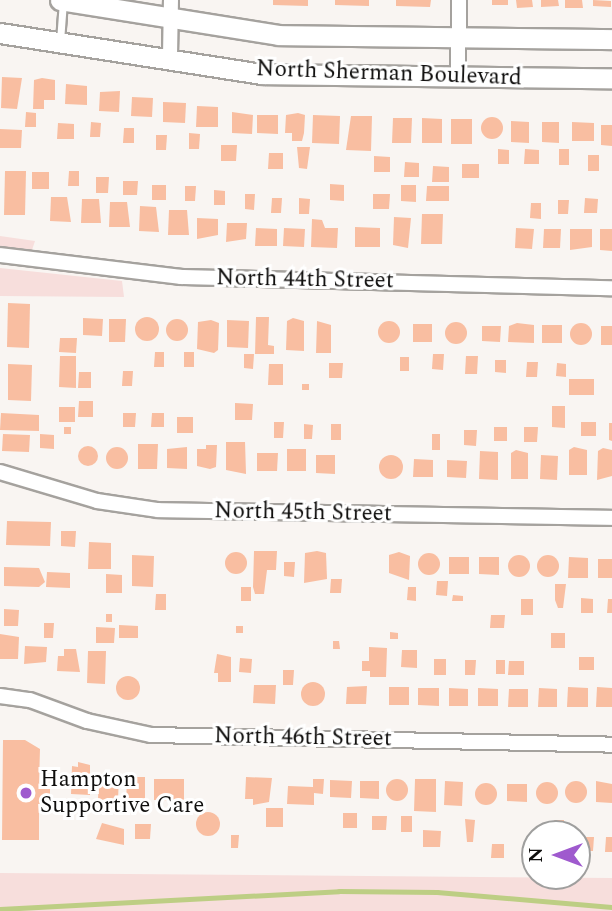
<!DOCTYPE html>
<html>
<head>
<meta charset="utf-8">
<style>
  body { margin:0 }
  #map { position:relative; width:612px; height:911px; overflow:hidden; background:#f9f5f2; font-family:Spectral,serif }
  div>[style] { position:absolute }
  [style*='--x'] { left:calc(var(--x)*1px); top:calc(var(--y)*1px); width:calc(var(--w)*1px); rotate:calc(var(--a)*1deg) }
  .green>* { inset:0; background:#f7dedc }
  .stream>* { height:4.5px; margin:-2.25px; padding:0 2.25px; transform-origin:2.25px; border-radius:2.25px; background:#bdce84 }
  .building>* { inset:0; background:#f9bea1 }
  .round { border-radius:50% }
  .roads { filter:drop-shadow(2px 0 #a5a29e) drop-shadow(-2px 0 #a5a29e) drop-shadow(0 2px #a5a29e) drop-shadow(0 -2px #a5a29e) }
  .service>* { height:7px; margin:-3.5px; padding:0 3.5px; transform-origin:3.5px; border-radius:3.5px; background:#fff }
  .minor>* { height:14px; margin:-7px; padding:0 7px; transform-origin:7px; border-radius:7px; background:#fff }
  .secondary>* { height:19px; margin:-9.5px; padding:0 9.5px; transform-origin:9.5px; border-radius:9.5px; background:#fff }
  .dots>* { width:19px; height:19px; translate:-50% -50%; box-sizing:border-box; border:4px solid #fff; border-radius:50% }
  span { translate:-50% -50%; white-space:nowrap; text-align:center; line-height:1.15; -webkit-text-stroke:6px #fff; paint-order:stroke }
  .street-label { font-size:23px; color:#0f0e0d }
  .poi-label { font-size:23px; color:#0f0e0d }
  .left { translate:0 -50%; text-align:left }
  .north { position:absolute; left:521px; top:820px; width:70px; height:70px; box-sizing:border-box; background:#fff; border:2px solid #9f9f9e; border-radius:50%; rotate:270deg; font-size:19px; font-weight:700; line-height:28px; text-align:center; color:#0f0e0d }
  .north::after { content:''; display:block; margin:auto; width:24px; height:32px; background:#9f5ace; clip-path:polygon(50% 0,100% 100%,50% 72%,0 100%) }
</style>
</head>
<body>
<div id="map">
  <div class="green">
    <i style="clip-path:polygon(0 236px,35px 241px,32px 250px,0 247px)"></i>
    <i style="clip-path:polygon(0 268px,122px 281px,124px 297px,0 296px)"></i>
    <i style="clip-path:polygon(0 873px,612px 878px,612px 911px,0 911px)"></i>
  </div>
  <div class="stream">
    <i style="--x:0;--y:909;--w:339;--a:-3"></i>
    <i style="--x:339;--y:891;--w:98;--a:0.6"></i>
    <i style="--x:437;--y:892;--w:176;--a:4.9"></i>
  </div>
  <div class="building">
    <i style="clip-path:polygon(273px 0,308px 0,308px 6px,273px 5px)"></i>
    <i style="clip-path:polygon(335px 0,369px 0,369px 6px,335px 5px)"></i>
    <i style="clip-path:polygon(396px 0,431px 0,430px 7px,396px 6px)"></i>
    <i style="clip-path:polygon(492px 0,508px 0,508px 5px,492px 5px)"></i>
    <i style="clip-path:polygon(516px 0,532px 0,533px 7px,517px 8px)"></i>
    <i style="clip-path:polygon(541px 0,558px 0,559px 6px,541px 7px)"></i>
    <i style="clip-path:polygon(565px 0,582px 0,583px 8px,565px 8px)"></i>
    <i style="clip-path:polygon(593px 0,611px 1px,611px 7px,593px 6px)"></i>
    <i style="clip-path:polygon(2px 77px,22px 78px,17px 109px,1px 108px)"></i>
    <i style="clip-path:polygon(42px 78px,55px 80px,55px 100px,44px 100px,44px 109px,33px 109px,34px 80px)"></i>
    <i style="clip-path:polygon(66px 84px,87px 86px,87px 105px,65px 104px)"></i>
    <i style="clip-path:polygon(120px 91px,119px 112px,99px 111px,100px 92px)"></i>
    <i style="clip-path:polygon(132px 97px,153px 98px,152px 117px,131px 116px)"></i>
    <i style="clip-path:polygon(163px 102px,186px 103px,185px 123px,163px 122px)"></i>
    <i style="clip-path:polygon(197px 106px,218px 107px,218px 127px,196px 127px)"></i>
    <i style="clip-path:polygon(26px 112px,36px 113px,36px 127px,25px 127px)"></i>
    <i style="clip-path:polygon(232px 112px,253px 115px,252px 134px,232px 133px)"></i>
    <i style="clip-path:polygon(298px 113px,305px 115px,304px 133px,302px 141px,292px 141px,292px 133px,285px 133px,286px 115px)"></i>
    <i style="clip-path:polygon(257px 115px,278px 115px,278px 134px,257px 133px)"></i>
    <i style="clip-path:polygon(313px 115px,340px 116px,339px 144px,312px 143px)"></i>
    <i style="clip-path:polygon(351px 116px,372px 116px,371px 151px,346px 150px)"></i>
    <i class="round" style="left:481px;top:117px;width:22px;height:22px"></i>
    <i style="clip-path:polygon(393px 118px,412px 118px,411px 143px,392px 143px)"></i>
    <i style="clip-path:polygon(422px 118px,442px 119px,442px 143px,422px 143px)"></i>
    <i style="clip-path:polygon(451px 119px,472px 119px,472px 144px,451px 144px)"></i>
    <i style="clip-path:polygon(511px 121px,529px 122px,529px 143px,511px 142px)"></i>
    <i style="clip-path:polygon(91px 122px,101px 123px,100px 137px,90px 137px)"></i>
    <i style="clip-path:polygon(542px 122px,559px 122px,559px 143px,542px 142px)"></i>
    <i style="clip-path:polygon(572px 122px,594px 123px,594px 141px,572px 141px)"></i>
    <i style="clip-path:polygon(58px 123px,74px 124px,74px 139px,57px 139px)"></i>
    <i style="clip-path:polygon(601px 125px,612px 125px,612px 146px,601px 145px)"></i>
    <i style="clip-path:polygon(124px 128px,134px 128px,134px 143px,123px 143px)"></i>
    <i style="clip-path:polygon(0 129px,22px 130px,21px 148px,0 148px)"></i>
    <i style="clip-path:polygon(189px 133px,200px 134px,199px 149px,189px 149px)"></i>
    <i style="clip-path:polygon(156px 135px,167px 135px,166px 150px,156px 150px)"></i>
    <i style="clip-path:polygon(221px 145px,237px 145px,236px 161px,221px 161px)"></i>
    <i style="clip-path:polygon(297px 147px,310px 147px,307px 169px,299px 168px)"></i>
    <i style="clip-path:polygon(498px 149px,509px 150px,509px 164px,498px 164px)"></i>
    <i style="clip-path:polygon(525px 149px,539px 150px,539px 164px,524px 164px)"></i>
    <i style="clip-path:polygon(559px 149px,569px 149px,569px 165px,559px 165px)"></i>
    <i style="clip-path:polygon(269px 153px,283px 153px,283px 169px,268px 169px)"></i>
    <i style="clip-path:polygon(588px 155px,599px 155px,599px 171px,588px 171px)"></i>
    <i style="clip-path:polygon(374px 156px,390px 157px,390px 172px,374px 172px)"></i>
    <i style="clip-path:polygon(405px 162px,419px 163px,419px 177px,404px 177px)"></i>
    <i style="clip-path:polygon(462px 164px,479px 164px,479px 178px,462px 178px)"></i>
    <i style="clip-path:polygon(433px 166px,449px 167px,449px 182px,432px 182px)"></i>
    <i style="clip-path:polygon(5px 171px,26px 171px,25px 215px,4px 215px)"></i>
    <i style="clip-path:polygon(69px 171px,79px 171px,79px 186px,68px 186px)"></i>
    <i style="clip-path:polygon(32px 172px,49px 172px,49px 189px,32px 189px)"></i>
    <i style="clip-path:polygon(96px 177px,109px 177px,108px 193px,96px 193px)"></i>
    <i style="clip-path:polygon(123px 181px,138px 181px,137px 195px,123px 195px)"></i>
    <i style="clip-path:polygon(330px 184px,344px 185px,344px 201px,330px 200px)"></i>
    <i style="clip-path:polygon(152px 185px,166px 185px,166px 200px,152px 200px)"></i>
    <i style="clip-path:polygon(401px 185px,416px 185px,416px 202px,401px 201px)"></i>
    <i style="clip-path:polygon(185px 186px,196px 186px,195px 201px,185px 201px)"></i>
    <i style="clip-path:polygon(427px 186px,449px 186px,449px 201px,426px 201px)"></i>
    <i style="clip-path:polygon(214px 190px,225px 191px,225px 205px,214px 205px)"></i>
    <i style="clip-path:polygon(245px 194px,255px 194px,254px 210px,245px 209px)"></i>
    <i style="clip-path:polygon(373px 194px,390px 194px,389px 209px,373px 209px)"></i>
    <i style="clip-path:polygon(51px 197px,67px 197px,71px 222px,50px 221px)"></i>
    <i style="clip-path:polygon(272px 198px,282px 198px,281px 213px,271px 213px)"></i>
    <i style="clip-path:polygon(299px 198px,310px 199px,309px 214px,299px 214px)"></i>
    <i style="clip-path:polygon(585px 198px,598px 199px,597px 213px,584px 213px)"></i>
    <i style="clip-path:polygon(82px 199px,99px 199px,101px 223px,81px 223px)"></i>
    <i style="clip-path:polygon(558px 200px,569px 200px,568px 214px,558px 214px)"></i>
    <i style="clip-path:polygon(110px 202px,127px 202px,130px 227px,109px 227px)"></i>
    <i style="clip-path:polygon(531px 203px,541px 203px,541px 219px,530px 218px)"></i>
    <i style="clip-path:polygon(140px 206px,156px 207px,159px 232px,139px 231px)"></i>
    <i style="clip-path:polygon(169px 210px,187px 210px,189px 235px,168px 235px)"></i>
    <i style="clip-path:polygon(422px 214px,443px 214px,442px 244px,421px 244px)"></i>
    <i style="clip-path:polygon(394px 217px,411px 218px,408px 248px,393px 245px)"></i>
    <i style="clip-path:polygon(197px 218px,218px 219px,218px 235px,197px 239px)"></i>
    <i style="clip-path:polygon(312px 219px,322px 220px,325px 228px,338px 228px,337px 248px,311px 247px)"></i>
    <i style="clip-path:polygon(227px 223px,247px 223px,246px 239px,226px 242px)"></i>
    <i style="clip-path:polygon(355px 227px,380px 228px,380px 247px,355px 247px)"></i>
    <i style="clip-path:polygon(256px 228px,277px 229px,277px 246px,255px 246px)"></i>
    <i style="clip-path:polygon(284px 228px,305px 229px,304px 247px,283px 246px)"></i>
    <i style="clip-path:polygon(516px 228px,534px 229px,532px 249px,515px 248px)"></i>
    <i style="clip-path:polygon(544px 229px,561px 229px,560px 248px,543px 248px)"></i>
    <i style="clip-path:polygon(570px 229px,592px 229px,592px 247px,570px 250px)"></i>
    <i style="clip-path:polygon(600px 229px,612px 229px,612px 251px,600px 250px)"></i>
    <i style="clip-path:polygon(8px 303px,30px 304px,29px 348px,7px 347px)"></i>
    <i class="round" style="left:135px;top:317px;width:24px;height:24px"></i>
    <i style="clip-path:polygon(256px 317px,269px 317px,268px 345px,274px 346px,274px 354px,255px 354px)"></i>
    <i style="clip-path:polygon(83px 318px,103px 319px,102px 336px,83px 335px)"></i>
    <i style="clip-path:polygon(293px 318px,304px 321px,304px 351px,286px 350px,287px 321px)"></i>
    <i class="round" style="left:166px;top:319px;width:22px;height:22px"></i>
    <i style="clip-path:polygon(109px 319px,126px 319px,125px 342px,109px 342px)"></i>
    <i style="clip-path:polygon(211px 320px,219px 323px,218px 350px,214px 353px,197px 349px,198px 322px)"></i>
    <i style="clip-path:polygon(227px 320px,249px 321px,248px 348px,227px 347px)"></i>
    <i style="clip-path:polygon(317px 321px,331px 325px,331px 353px,316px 353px)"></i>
    <i class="round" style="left:378px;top:321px;width:22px;height:22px"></i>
    <i class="round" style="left:445px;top:322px;width:22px;height:22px"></i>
    <i class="round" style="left:570px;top:323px;width:22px;height:22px"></i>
    <i style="clip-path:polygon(517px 323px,534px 325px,534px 343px,508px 342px,509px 326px)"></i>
    <i style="clip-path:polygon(413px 324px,432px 324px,432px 342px,413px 342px)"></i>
    <i style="clip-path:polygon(542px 325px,562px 325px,562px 343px,542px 343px)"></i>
    <i style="clip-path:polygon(482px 326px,501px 326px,500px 342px,482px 341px)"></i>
    <i style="clip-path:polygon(601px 326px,612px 326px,612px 345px,601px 345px)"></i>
    <i style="clip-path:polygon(60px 338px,77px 338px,76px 353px,59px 352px)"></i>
    <i style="clip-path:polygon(155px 352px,164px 352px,164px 367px,154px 367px)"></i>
    <i style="clip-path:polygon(184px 352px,194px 352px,194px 367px,184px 367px)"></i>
    <i style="clip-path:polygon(244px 354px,254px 354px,253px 369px,244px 368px)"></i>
    <i style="clip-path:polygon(433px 354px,444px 354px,443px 370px,432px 369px)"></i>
    <i style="clip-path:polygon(60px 356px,76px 356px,76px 388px,59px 387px)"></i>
    <i style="clip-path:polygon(466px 356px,478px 356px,477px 374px,465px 374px)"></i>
    <i style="clip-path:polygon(400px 357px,409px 357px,409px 371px,400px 371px)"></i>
    <i style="clip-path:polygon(495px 360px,506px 360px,506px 373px,495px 372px)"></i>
    <i style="clip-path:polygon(527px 362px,538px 362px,537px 377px,526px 377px)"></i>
    <i style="clip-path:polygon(329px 363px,343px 363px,342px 378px,329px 378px)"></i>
    <i style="clip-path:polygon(557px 363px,566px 364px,566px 377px,556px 376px)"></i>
    <i style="clip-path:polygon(8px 364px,32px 365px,31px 401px,8px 400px)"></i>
    <i style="clip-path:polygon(269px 364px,283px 364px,283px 385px,268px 385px)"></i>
    <i style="clip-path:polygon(123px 371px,133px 371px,132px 386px,122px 386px)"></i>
    <i style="clip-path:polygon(79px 372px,91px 372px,91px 388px,78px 388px)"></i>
    <i style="clip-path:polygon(569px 379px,594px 379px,594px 395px,569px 395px)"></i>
    <i style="clip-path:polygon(302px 384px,309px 384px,309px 390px,302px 390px)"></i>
    <i style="clip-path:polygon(79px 401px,93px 401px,93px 417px,78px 417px)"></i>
    <i style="clip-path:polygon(235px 403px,253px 404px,252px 420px,235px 420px)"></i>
    <i style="clip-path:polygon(552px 406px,565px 406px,565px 428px,552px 427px)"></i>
    <i style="clip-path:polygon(59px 407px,75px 407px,75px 422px,59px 422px)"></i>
    <i style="clip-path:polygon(1px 413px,39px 415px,39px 431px,0 430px)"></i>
    <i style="clip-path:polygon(123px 413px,136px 413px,135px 427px,123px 427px)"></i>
    <i style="clip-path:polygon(152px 413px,164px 413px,164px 427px,151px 427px)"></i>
    <i style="clip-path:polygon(177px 417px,193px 417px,193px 433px,177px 433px)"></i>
    <i style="clip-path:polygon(274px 422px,284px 422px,283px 438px,274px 438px)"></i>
    <i style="clip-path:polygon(581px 422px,596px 422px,596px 436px,581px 436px)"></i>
    <i style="clip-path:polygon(609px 423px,612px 423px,612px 441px,609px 440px)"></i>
    <i style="clip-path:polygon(304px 424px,313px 425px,312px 439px,304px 439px)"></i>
    <i style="clip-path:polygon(331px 424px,341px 424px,341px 440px,331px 440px)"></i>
    <i style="clip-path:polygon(64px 427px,71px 427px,71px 434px,64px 434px)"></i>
    <i style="clip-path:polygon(494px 427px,507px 427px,507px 441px,494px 441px)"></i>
    <i style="clip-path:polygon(524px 427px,538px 427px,537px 442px,524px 442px)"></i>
    <i style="clip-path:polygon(464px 430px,477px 430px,476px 446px,464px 445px)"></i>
    <i style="clip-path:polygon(3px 434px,30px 435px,29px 452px,2px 451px)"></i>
    <i style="clip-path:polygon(40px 434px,54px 435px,54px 449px,40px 448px)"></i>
    <i style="clip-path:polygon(432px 434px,440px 434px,440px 450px,432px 450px)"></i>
    <i style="clip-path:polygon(226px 442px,245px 442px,246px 474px,226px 470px)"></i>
    <i style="clip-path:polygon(138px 444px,158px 444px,157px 469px,138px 469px)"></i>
    <i style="clip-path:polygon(206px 445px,217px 445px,216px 467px,210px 469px,197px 466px,197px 449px,206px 449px)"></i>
    <i class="round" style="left:78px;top:446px;width:20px;height:20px"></i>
    <i class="round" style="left:106px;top:447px;width:22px;height:22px"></i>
    <i style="clip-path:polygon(187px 447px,187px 469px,167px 468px,167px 449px)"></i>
    <i style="clip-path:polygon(574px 447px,587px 450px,587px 475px,569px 475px,569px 450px)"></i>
    <i style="clip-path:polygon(603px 448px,612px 450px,612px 476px,597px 480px,598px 451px)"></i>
    <i style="clip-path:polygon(287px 449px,306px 449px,306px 471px,287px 471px)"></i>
    <i style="clip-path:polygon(516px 450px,528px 453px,528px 479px,511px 479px,511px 453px)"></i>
    <i style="clip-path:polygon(480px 451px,498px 452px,498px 480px,479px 479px)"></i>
    <i style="clip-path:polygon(257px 453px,278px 453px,277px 471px,257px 471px)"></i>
    <i style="clip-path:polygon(316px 455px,335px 455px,335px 474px,316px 473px)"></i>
    <i style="clip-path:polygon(541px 455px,558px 456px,557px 480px,540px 479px)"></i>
    <i class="round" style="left:379px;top:455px;width:24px;height:24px"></i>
    <i style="clip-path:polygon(414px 459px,433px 460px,433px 477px,413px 477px)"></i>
    <i style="clip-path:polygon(447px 460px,467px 461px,466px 478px,447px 477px)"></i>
    <i style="clip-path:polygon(7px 521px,51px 522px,50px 546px,6px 545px)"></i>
    <i style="clip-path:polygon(61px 531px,76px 531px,75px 547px,61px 546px)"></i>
    <i style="clip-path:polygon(89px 542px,111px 543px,111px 569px,88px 569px)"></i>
    <i style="clip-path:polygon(254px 551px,277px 551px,276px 570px,267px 570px,264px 594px,255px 594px,253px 587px)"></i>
    <i style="clip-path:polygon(317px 551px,326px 553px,327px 579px,304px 583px,305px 553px)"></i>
    <i style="clip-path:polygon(399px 552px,410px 556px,409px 580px,389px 573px,389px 555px)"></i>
    <i class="round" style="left:225px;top:552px;width:22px;height:22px"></i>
    <i class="round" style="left:418px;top:553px;width:22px;height:22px"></i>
    <i class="round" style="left:508px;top:555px;width:22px;height:22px"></i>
    <i style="clip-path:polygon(132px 555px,154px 556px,153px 587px,132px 586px)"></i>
    <i class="round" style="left:537px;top:555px;width:22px;height:22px"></i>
    <i style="clip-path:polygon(449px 557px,469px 557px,469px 574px,449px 574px)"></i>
    <i style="clip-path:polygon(479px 557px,499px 557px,499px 575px,479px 574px)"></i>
    <i style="clip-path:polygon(569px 557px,588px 558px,588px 578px,568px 578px)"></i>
    <i style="clip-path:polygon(598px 559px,612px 559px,612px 578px,598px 578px)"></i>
    <i style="clip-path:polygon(284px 562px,295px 562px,294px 577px,284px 576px)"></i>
    <i style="clip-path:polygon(4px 567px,39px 568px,45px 582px,39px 587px,4px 586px)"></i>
    <i style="clip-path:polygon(47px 572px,70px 573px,70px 588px,46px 587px)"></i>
    <i style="clip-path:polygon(106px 574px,122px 575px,122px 593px,106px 593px)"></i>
    <i style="clip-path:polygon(331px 579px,342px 579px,341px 593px,330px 593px)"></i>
    <i style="clip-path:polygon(437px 581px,448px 581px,447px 596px,436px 595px)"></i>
    <i style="clip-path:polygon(555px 584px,566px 584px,563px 608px,558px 608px,555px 600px)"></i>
    <i style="clip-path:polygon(241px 587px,251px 587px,251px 601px,241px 601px)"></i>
    <i style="clip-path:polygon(408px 587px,416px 587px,416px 601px,407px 600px)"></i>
    <i style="clip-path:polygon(156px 594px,166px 594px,166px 610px,155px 610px)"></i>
    <i style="clip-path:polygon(453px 595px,463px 596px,463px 601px,452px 601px)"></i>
    <i style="clip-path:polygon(581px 598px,593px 599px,593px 613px,581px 613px)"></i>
    <i style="clip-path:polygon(521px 599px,533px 599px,533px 615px,521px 615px)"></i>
    <i style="clip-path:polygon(608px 599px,612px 599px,612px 613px,607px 613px)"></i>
    <i style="clip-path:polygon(4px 609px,19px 610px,18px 626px,4px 626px)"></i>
    <i style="clip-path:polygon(106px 614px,112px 614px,112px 622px,106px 622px)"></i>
    <i style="clip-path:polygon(491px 615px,505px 615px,504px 628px,490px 628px)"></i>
    <i style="clip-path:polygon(44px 623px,54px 623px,53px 638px,44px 638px)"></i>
    <i style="clip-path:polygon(119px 625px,138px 626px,138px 638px,119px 638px)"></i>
    <i style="clip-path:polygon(236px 626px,243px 626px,243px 633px,236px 633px)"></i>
    <i style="clip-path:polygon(96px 627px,115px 628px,114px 643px,96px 643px)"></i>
    <i style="clip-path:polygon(390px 632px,398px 633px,398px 639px,390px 639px)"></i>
    <i style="clip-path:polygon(551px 633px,565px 633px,565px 648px,551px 648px)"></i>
    <i style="clip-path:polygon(0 634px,19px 637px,18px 659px,0 659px)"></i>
    <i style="clip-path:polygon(333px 641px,339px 641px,340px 649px,333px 649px)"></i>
    <i style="clip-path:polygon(25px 646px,47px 647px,46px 662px,24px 664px)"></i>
    <i style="clip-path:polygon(369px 647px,387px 648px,386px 677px,370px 677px,370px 671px,362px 671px,362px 661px,369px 661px)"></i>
    <i style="clip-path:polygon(64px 649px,76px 649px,80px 672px,57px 671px,58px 656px,64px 656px)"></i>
    <i style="clip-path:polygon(402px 650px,417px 650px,417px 668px,401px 667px)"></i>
    <i style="clip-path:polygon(88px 651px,106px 651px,105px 684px,87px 683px)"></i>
    <i style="clip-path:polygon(217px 654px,231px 657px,231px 682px,218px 682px,218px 673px,214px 673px)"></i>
    <i style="clip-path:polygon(579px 657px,594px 657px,594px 670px,579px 670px)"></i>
    <i style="clip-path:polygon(240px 658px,252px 659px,251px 673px,239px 672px)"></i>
    <i style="clip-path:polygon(434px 659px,446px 659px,446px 675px,434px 675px)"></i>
    <i style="clip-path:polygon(465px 660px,476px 660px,475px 675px,465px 675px)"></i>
    <i style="clip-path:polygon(496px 660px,505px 660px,505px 674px,496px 674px)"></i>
    <i style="clip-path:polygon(509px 661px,524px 661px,524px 675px,508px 675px)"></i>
    <i style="clip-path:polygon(283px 670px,294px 670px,293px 685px,283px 685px)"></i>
    <i class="round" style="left:116px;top:676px;width:24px;height:24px"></i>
    <i class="round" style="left:301px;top:682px;width:24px;height:24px"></i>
    <i style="clip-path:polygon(254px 685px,276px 685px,275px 704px,253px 703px)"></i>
    <i style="clip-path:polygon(367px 686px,366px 704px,346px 704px,347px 687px)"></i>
    <i style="clip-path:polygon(389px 687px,409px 687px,409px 705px,389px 705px)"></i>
    <i style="clip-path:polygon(568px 687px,588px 688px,588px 707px,567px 707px)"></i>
    <i style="clip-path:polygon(597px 687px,612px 688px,612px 707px,596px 707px)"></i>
    <i style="clip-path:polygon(418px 688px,439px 688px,439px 706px,418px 705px)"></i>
    <i style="clip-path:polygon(449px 688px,468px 689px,468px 706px,449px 706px)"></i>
    <i style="clip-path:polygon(478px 688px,498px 689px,498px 706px,478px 706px)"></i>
    <i style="clip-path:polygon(539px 688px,557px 689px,557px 707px,538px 707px)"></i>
    <i style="clip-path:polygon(509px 689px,528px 689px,528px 707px,508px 707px)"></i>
    <i style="clip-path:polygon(3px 740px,25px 740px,40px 749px,39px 783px,50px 783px,50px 812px,39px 812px,39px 840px,2px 840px)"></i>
    <i style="clip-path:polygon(78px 762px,90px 765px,90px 795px,71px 794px,72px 766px,78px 767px)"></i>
    <i style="clip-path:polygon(99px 773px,119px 773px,118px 801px,98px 800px)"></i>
    <i style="clip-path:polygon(127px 777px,145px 777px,145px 806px,126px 805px)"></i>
    <i style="clip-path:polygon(246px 777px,272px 778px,269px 802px,253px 805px,253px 799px,245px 799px)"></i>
    <i style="clip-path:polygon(154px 779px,184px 779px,184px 801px,154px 800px)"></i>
    <i style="clip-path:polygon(313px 779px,324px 779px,323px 794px,314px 793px,314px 805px,287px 804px,288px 786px,313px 787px)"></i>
    <i style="clip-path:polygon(415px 779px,436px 779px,436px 812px,414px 811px)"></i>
    <i class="round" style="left:386px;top:779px;width:22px;height:22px"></i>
    <i style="clip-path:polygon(330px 780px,352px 781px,351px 798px,330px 797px)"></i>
    <i style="clip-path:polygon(360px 781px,379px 781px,379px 799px,360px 798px)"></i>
    <i style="clip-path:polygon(445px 781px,463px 782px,462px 806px,444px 805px)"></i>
    <i style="clip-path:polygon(596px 781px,612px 784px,612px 803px,596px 802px)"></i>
    <i class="round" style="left:565px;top:781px;width:22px;height:22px"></i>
    <i class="round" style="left:536px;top:782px;width:22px;height:22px"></i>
    <i class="round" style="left:475px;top:783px;width:22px;height:22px"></i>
    <i style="clip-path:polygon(507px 784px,527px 784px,527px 802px,507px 801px)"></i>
    <i style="clip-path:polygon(266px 808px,283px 808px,283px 827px,266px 827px)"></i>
    <i class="round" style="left:196px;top:812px;width:24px;height:24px"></i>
    <i style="clip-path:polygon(343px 813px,357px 813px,357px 828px,343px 828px)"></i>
    <i style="clip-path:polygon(372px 816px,387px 816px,386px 830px,372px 830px)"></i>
    <i style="clip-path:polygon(401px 816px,412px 816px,412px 832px,401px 832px)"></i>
    <i style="clip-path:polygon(465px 819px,475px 820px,473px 842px,467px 842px)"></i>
    <i style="clip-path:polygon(554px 820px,564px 820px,564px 834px,553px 834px)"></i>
    <i style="clip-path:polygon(102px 823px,124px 829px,124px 845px,96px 839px)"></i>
    <i style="clip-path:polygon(135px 824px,151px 824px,150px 839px,135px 839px)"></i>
    <i style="clip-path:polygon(423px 830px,441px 831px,440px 847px,423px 847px)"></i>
    <i style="clip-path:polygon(231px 835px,239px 835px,238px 848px,231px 848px)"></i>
    <i style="clip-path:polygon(583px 837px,594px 837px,593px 851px,583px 851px)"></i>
    <i style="clip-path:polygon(606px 837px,612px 837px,612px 852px,605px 852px)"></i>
    <i style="clip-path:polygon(492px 844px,504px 844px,504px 858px,491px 858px)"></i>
  </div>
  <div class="roads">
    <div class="service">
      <i style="--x:60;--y:41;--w:40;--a:-85.7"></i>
    </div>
    <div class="minor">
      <i style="--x:170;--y:56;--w:56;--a:-89"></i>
      <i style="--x:458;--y:78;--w:78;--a:-89.3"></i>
      <i style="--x:0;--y:255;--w:182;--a:6.9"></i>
      <i style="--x:181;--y:277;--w:431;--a:1.5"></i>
      <i style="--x:0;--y:472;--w:101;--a:16.6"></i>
      <i style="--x:97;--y:501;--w:62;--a:8.4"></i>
      <i style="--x:158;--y:510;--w:454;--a:1"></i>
      <i style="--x:0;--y:696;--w:30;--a:8"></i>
      <i style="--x:30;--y:700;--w:61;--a:20.2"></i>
      <i style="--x:87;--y:721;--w:66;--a:12.3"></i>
      <i style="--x:151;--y:735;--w:461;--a:1.2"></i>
    </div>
    <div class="secondary">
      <i style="--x:60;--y:0;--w:221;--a:9.1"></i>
      <i style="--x:278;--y:35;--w:334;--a:0.7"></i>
      <i style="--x:0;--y:33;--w:266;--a:8.9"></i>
      <i style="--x:263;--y:74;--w:349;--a:0.7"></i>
    </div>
  </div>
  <div class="dots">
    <i style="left:26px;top:793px;background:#9f5ace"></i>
  </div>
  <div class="street-label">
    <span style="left:389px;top:74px;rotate:2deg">North Sherman Boulevard</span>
    <span style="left:305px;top:280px;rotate:1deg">North 44th Street</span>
    <span style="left:303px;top:513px;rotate:1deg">North 45th Street</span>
    <span style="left:303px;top:738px;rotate:1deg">North 46th Street</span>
  </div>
  <div class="poi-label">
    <span class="left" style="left:40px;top:793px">Hampton<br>Supportive Care</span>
  </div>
  <div class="north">N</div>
</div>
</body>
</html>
